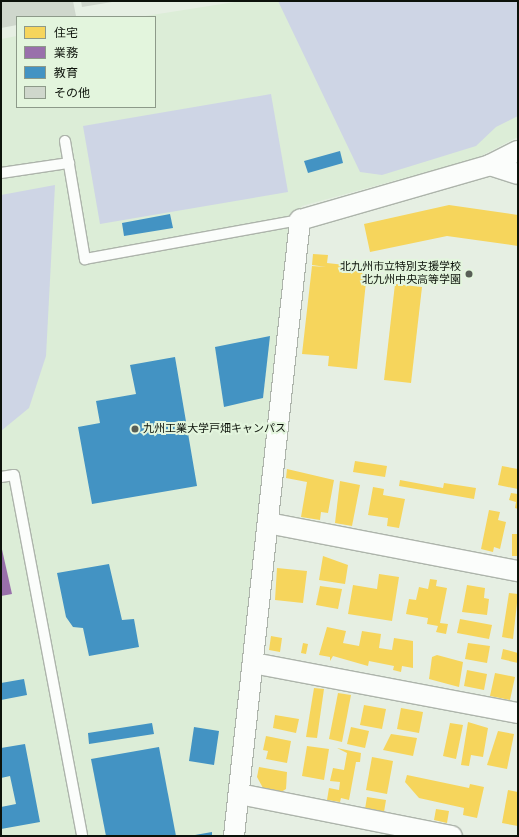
<!DOCTYPE html>
<html>
<head>
<meta charset="utf-8">
<style>
  body { margin:0 }
  #map { position:relative; width:519px; height:837px; overflow:hidden; background:#e6efe3; font-family:Overpass,"Noto Sans JP",sans-serif }
  div>[style] { position:absolute }
  [style*='--x'] { left:calc(var(--x)*1px); top:calc(var(--y)*1px); width:calc(var(--w)*1px); rotate:calc(var(--a)*1deg) }
  .built>* { inset:0; background:#dcedd7 }
  .green>* { inset:0; background:#ced5e5 }
  .homes>* { inset:0; background:#f6d55c }
  .offices>* { inset:0; background:#9970ab }
  .schools>* { inset:0; background:#4393c3 }
  .building>* { inset:0; background:#cfd7cc }
  .roads { filter:drop-shadow(1px 0 #adb4ab) drop-shadow(-1px 0 #adb4ab) drop-shadow(0 1px #adb4ab) drop-shadow(0 -1px #adb4ab) }
  .lane>* { height:10px; margin:-5px; padding:0 5px; transform-origin:5px; border-radius:5px; background:#fbfdfb }
  .street>* { height:20px; margin:-10px; padding:0 10px; transform-origin:10px; border-radius:10px; background:#fbfdfb }
  .dots>* { width:11px; height:11px; translate:-50% -50%; box-sizing:border-box; border:2px solid #e3f5dd; border-radius:50% }
  span { translate:-50% -50%; white-space:nowrap; text-align:center; line-height:1.15; -webkit-text-stroke:4px #e3f5dd; paint-order:stroke }
  .poi-label { font-size:11px; color:#0c120a }
  .right { translate:-100% -50%; text-align:right }
  .left { translate:0 -50%; text-align:left }
  .frame { position:absolute; inset:0; border:2px solid #0c120a; pointer-events:none }
  .legend { position:absolute; left:16px; top:16px; width:140px; height:92px; box-sizing:border-box; background:#e3f5dd; border:1px solid #8d9a89; margin:0; padding:5px 7px; list-style:none; font-size:12px; color:#0c120a }
  .legend li { display:flex; align-items:center; gap:8px; height:20px }
  .legend b { width:20px; border:1px solid #8d9a89 }
</style>
</head>
<body>
<div id="map">
  <div class="built">
    <i style="clip-path:polygon(241px 1px,518px 1px,518px 137px,477px 158px,302px 206px,288px 231px,227px 836px,1px 836px,1px 39px,17px 36px,17px 107px,155px 107px,155px 17px,139px 17px)"></i>
  </div>
  <div class="green">
    <i style="clip-path:polygon(278px 1px,518px 1px,518px 116px,496px 127px,476px 146px,382px 175px,360px 172px)"></i>
    <i style="clip-path:polygon(271px 94px,288px 192px,100px 224px,83px 126px)"></i>
    <i style="clip-path:polygon(55px 185px,46px 356px,29px 408px,1px 431px,1px 195px)"></i>
  </div>
  <div class="homes">
    <i style="clip-path:polygon(449px 205px,518px 215px,518px 246px,447px 236px,370px 252px,364px 224px)"></i>
    <i style="clip-path:polygon(313px 254px,328px 255px,327px 263px,354px 266px,355px 271px,367px 272px,357px 369px,328px 366px,329px 356px,302px 354px,312px 266px,326px 267px,312px 265px)"></i>
    <i style="clip-path:polygon(395px 284px,422px 287px,411px 383px,384px 380px)"></i>
    <i style="clip-path:polygon(355px 461px,387px 466px,385px 477px,353px 472px)"></i>
    <i style="clip-path:polygon(502px 466px,518px 469px,518px 489px,498px 485px)"></i>
    <i style="clip-path:polygon(287px 469px,334px 480px,328px 513px,321px 512px,320px 520px,301px 517px,307px 482px,286px 478px)"></i>
    <i style="clip-path:polygon(400px 480px,443px 488px,444px 483px,476px 488px,474px 499px,399px 486px)"></i>
    <i style="clip-path:polygon(340px 481px,360px 485px,352px 526px,335px 523px)"></i>
    <i style="clip-path:polygon(373px 487px,384px 489px,383px 495px,405px 499px,399px 528px,387px 526px,388px 518px,368px 515px)"></i>
    <i style="clip-path:polygon(511px 493px,518px 494px,518px 509px,515px 508px,516px 502px,509px 500px)"></i>
    <i style="clip-path:polygon(489px 510px,500px 512px,498px 520px,506px 522px,500px 549px,494px 547px,493px 552px,481px 549px)"></i>
    <i style="clip-path:polygon(512px 534px,518px 534px,518px 556px,512px 556px)"></i>
    <i style="clip-path:polygon(323px 556px,348px 565px,345px 584px,319px 580px)"></i>
    <i style="clip-path:polygon(277px 568px,307px 571px,303px 603px,275px 600px)"></i>
    <i style="clip-path:polygon(379px 574px,399px 577px,392px 621px,348px 614px,353px 585px,377px 589px)"></i>
    <i style="clip-path:polygon(430px 579px,437px 580px,436px 586px,447px 588px,440px 623px,448px 624px,446px 634px,436px 632px,438px 626px,427px 624px,428px 618px,406px 614px,409px 599px,416px 600px,419px 587px,428px 589px)"></i>
    <i style="clip-path:polygon(467px 585px,485px 588px,484px 598px,489px 599px,487px 615px,462px 612px)"></i>
    <i style="clip-path:polygon(320px 586px,342px 589px,338px 609px,316px 605px)"></i>
    <i style="clip-path:polygon(509px 593px,518px 594px,513px 639px,502px 637px)"></i>
    <i style="clip-path:polygon(460px 619px,492px 625px,489px 639px,457px 633px)"></i>
    <i style="clip-path:polygon(327px 627px,346px 631px,343px 643px,359px 646px,362px 631px,381px 634px,379px 648px,392px 650px,394px 638px,413px 641px,413px 668px,402px 666px,401px 672px,393px 670px,394px 666px,369px 661px,368px 666px,333px 656px,330px 661px,330px 657px,319px 655px)"></i>
    <i style="clip-path:polygon(271px 636px,282px 638px,280px 652px,269px 650px)"></i>
    <i style="clip-path:polygon(303px 643px,308px 644px,306px 654px,301px 653px)"></i>
    <i style="clip-path:polygon(468px 643px,490px 646px,487px 663px,465px 659px)"></i>
    <i style="clip-path:polygon(503px 649px,518px 653px,518px 663px,501px 659px)"></i>
    <i style="clip-path:polygon(437px 655px,463px 662px,459px 687px,429px 679px,432px 657px)"></i>
    <i style="clip-path:polygon(467px 670px,487px 674px,484px 690px,464px 686px)"></i>
    <i style="clip-path:polygon(495px 673px,515px 677px,510px 700px,490px 696px)"></i>
    <i style="clip-path:polygon(314px 688px,324px 689px,317px 738px,306px 737px)"></i>
    <i style="clip-path:polygon(338px 693px,351px 695px,342px 742px,329px 739px)"></i>
    <i style="clip-path:polygon(364px 705px,386px 709px,382px 729px,360px 725px)"></i>
    <i style="clip-path:polygon(401px 708px,423px 712px,419px 733px,397px 729px)"></i>
    <i style="clip-path:polygon(275px 715px,299px 719px,296px 733px,273px 728px)"></i>
    <i style="clip-path:polygon(468px 722px,488px 728px,483px 757px,471px 755px,469px 766px,461px 765px)"></i>
    <i style="clip-path:polygon(450px 723px,463px 725px,456px 759px,443px 756px)"></i>
    <i style="clip-path:polygon(351px 727px,369px 731px,365px 748px,347px 744px)"></i>
    <i style="clip-path:polygon(498px 731px,514px 734px,507px 769px,487px 765px)"></i>
    <i style="clip-path:polygon(391px 734px,417px 738px,413px 756px,383px 750px)"></i>
    <i style="clip-path:polygon(266px 736px,291px 741px,287px 763px,266px 759px,268px 751px,263px 750px)"></i>
    <i style="clip-path:polygon(307px 746px,329px 749px,324px 780px,302px 776px)"></i>
    <i style="clip-path:polygon(337px 748px,361px 753px,360px 762px,356px 762px,349px 800px,341px 798px,340px 802px,327px 800px,329px 788px,339px 790px,340px 782px,330px 781px,333px 768px,344px 770px,347px 753px)"></i>
    <i style="clip-path:polygon(372px 757px,393px 761px,387px 794px,366px 790px)"></i>
    <i style="clip-path:polygon(259px 767px,287px 772px,286px 789px,281px 792px,263px 788px,257px 777px)"></i>
    <i style="clip-path:polygon(407px 775px,469px 788px,470px 784px,484px 787px,477px 818px,463px 815px,464px 808px,419px 798px,405px 782px)"></i>
    <i style="clip-path:polygon(508px 790px,518px 792px,518px 826px,502px 823px)"></i>
    <i style="clip-path:polygon(367px 797px,386px 800px,384px 812px,365px 809px)"></i>
    <i style="clip-path:polygon(436px 809px,449px 811px,447px 823px,434px 820px)"></i>
  </div>
  <div class="offices">
    <i style="clip-path:polygon(1px 545px,12px 594px,1px 596px)"></i>
  </div>
  <div class="schools">
    <i style="clip-path:polygon(340px 151px,343px 163px,308px 173px,304px 161px)"></i>
    <i style="clip-path:polygon(170px 214px,173px 228px,124px 236px,122px 223px)"></i>
    <i style="clip-path:polygon(270px 336px,263px 398px,224px 407px,215px 347px)"></i>
    <i style="clip-path:polygon(175px 357px,197px 486px,92px 504px,78px 427px,100px 423px,96px 401px,136px 394px,130px 365px)"></i>
    <i style="clip-path:polygon(109px 564px,122px 620px,134px 619px,139px 647px,89px 656px,83px 628px,73px 627px,66px 617px,57px 573px)"></i>
    <i style="clip-path:polygon(24px 679px,27px 695px,1px 700px,1px 683px)"></i>
    <i style="clip-path:polygon(152px 723px,154px 734px,89px 744px,88px 733px)"></i>
    <i style="clip-path:polygon(194px 727px,219px 731px,214px 765px,189px 761px)"></i>
    <i style="clip-path:polygon(25px 744px,40px 822px,1px 829px,1px 807px,16px 804px,10px 776px,1px 778px,1px 748px)"></i>
    <i style="clip-path:polygon(159px 747px,176px 836px,106px 836px,91px 759px)"></i>
    <i style="clip-path:polygon(212px 832px,212px 836px,195px 836px,195px 835px)"></i>
  </div>
  <div class="building">
    <i style="clip-path:polygon(1px 1px,73px 1px,76px 16px,17px 17px,17px 25px,1px 28px)"></i>
    <i style="clip-path:polygon(81px 1px,112px 1px,112px 2px,82px 7px)"></i>
  </div>
  <div class="roads">
    <div class="lane">
      <i style="--x:65;--y:141;--w:120;--a:80.4"></i>
      <i style="--x:85;--y:259;--w:219;--a:-10.3"></i>
      <i style="--x:1;--y:173;--w:69;--a:-8.4"></i>
      <i style="--x:1;--y:477;--w:13;--a:-9"></i>
      <i style="--x:14;--y:475;--w:367;--a:79.3"></i>
    </div>
    <div class="street">
      <i style="--x:490;--y:165;--w:29;--a:18"></i>
      <i style="--x:268;--y:523;--w:255;--a:10.9"></i>
      <i style="--x:253;--y:663;--w:270;--a:10.7"></i>
      <i style="--x:239;--y:794;--w:217;--a:11.2"></i>
      <i style="--x:234;--y:836;--w:620;--a:-83.88"></i>
      <i style="--x:300;--y:220;--w:198;--a:-16.1"></i>
      <i style="--x:490;--y:165;--w:31;--a:-27"></i>
    </div>
  </div>
  <div class="dots">
    <i style="left:469px;top:274px;background:#585f56"></i>
    <i style="left:135px;top:429px;background:#585f56"></i>
  </div>
  <div class="poi-label">
    <span class="right" style="left:461px;top:274px">北九州市立特別支援学校<br>北九州中央高等学園</span>
    <span class="left" style="left:143px;top:429px">九州工業大学戸畑キャンパス</span>
  </div>
  <div class="frame"></div>
  <ul class="legend">
  <li><b style="height:11px;background:#f6d55c"></b>住宅</li>
  <li><b style="height:11px;background:#9970ab"></b>業務</li>
  <li><b style="height:11px;background:#4393c3"></b>教育</li>
  <li><b style="height:11px;background:#cfd7cc"></b>その他</li>
  </ul>
</div>
</body>
</html>
